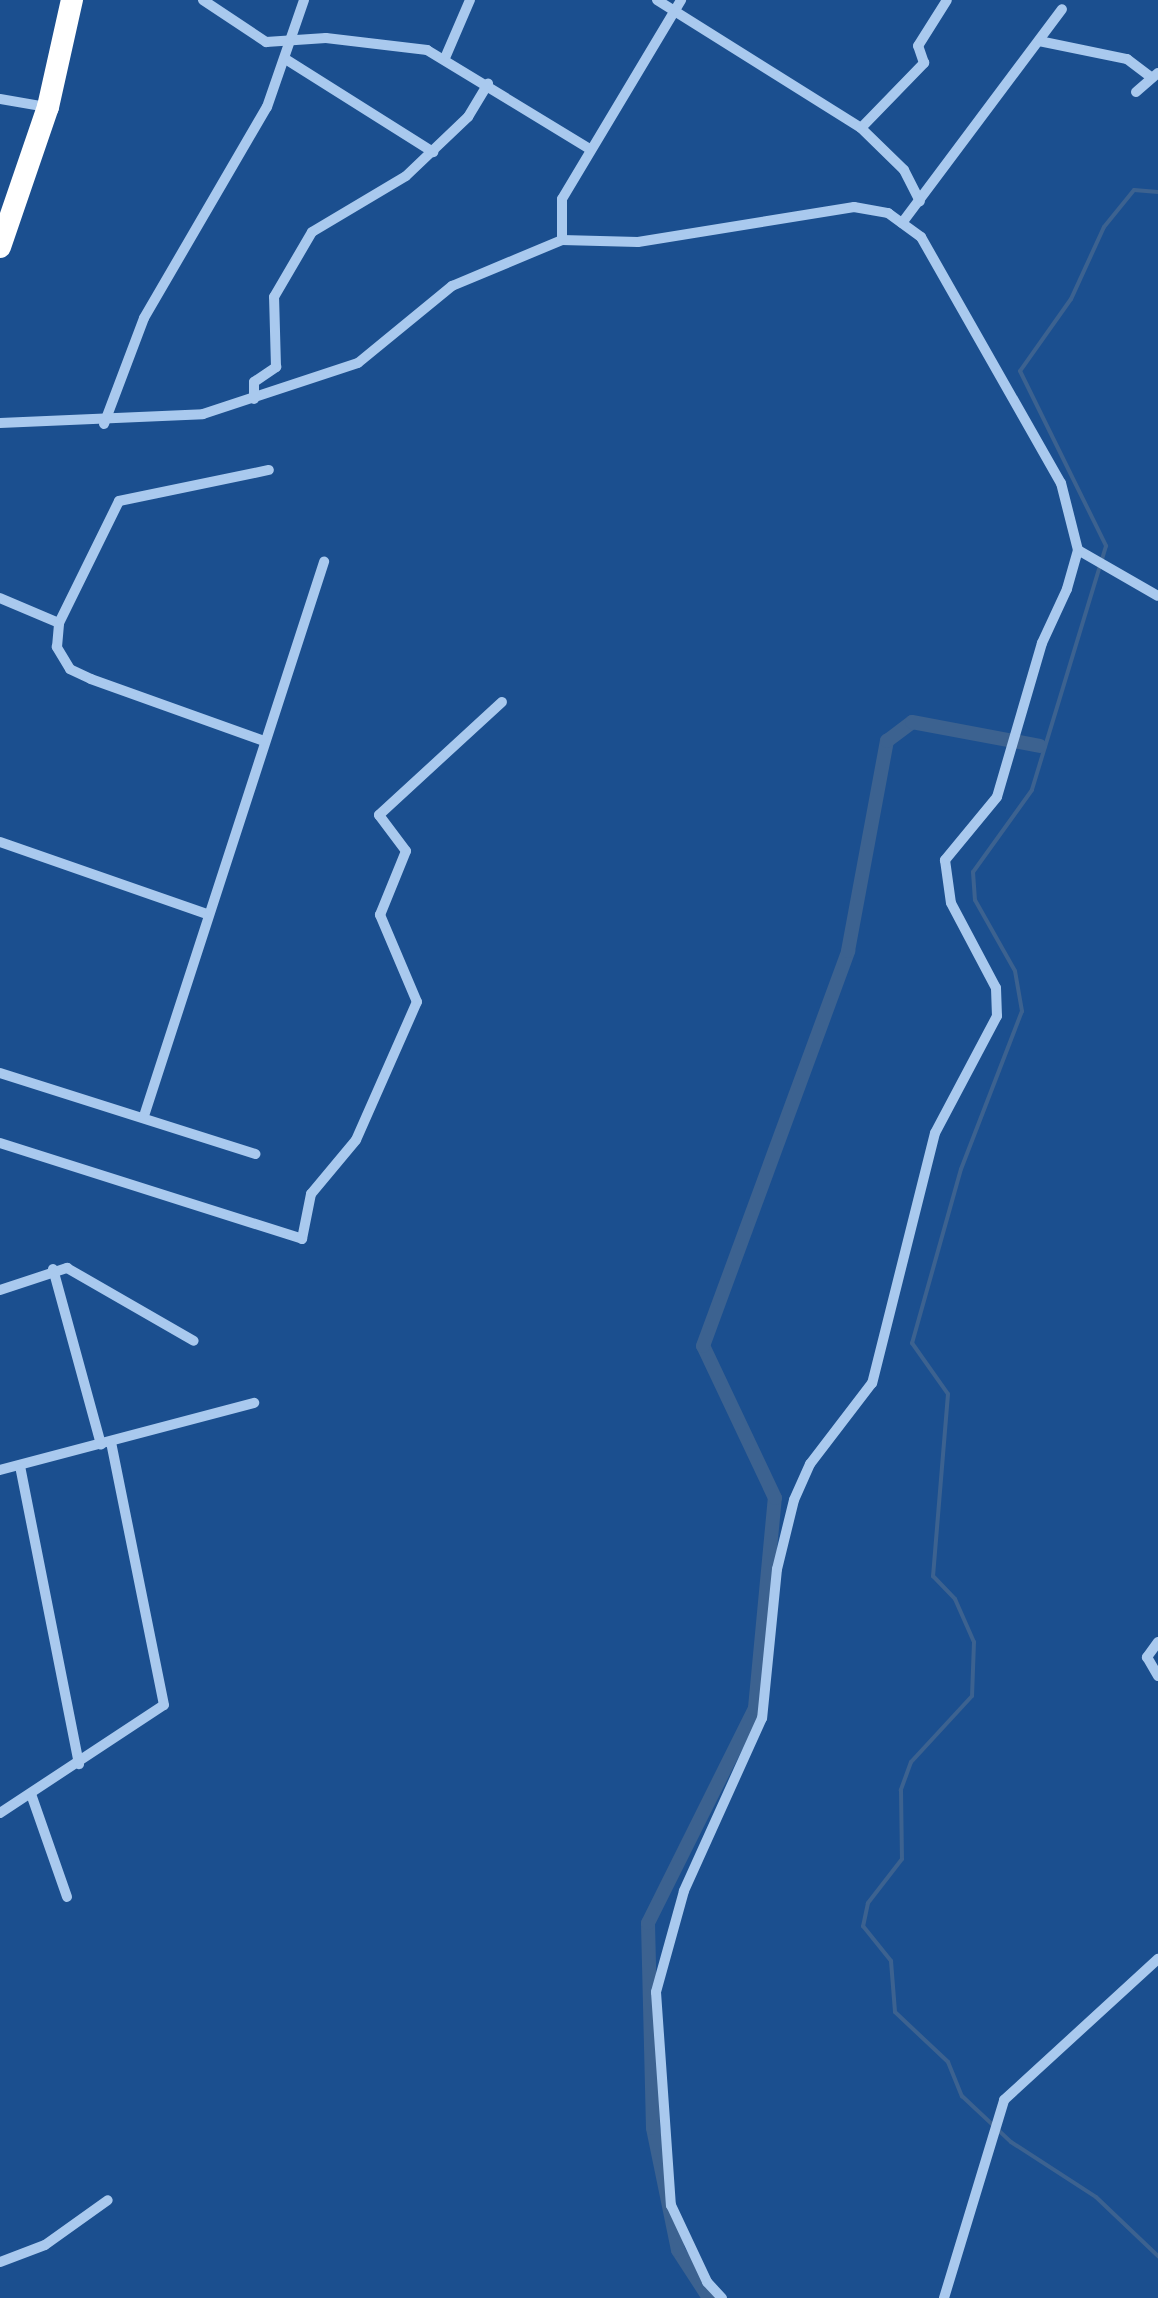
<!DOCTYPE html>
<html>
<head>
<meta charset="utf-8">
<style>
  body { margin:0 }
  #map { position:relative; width:1158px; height:2298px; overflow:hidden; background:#1b4f8f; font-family:"Golos Text",sans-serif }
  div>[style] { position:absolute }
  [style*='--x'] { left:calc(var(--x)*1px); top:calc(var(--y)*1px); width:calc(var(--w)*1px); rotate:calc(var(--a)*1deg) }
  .stream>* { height:4px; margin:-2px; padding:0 2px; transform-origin:2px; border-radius:2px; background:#3c6290 }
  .canal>* { height:14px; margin:-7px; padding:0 7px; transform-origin:7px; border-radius:7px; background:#3c6290 }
  .street>* { height:10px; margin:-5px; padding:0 5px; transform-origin:5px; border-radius:5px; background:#a9c9ee }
  .highway>* { height:22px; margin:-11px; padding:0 11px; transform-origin:11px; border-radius:11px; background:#fff }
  span { translate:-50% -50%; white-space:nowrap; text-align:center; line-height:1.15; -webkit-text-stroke:10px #1b4f8f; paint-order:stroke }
</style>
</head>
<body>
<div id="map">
  <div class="stream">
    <i style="--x:1158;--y:192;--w:24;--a:-175"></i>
    <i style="--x:1134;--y:190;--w:48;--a:129"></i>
    <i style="--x:1104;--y:227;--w:79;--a:114.6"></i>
    <i style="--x:1071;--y:299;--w:88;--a:125.3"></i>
    <i style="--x:1020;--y:371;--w:195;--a:63.8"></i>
    <i style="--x:1106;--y:546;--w:255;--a:106.9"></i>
    <i style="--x:1032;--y:790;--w:101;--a:125.7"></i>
    <i style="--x:973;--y:872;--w:28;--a:86"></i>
    <i style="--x:975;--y:900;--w:81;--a:60.6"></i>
    <i style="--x:1015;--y:971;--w:41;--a:80.1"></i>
    <i style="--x:1022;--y:1011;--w:169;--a:111.1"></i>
    <i style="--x:961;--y:1169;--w:181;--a:105.7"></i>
    <i style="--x:912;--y:1343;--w:62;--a:54.8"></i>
    <i style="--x:948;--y:1394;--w:183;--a:94.7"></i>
    <i style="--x:933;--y:1576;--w:32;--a:46"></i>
    <i style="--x:955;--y:1599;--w:47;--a:66.2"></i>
    <i style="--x:974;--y:1642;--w:54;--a:92.1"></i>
    <i style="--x:972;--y:1696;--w:90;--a:132.7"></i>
    <i style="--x:911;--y:1762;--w:30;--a:110"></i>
    <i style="--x:901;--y:1790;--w:69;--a:89.2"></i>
    <i style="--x:902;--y:1859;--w:56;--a:127.7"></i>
    <i style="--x:868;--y:1903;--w:24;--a:102"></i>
    <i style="--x:863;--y:1926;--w:45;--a:51.3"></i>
    <i style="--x:891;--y:1961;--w:51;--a:85.5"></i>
    <i style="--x:895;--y:2012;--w:73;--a:43.3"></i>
    <i style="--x:948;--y:2062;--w:37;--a:68"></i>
    <i style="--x:962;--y:2096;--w:67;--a:43.2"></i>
    <i style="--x:1011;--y:2142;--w:101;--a:32.9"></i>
    <i style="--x:1096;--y:2197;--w:86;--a:43.6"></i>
  </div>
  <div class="canal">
    <i style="--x:709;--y:2298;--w:57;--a:-122.9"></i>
    <i style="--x:678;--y:2250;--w:125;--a:-101.6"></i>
    <i style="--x:653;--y:2128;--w:205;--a:-91.4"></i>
    <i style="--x:648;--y:1923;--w:240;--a:-63.5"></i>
    <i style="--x:755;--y:1708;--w:211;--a:-84.6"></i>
    <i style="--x:775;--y:1498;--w:168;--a:-115.3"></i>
    <i style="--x:703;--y:1346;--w:421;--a:-69.8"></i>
    <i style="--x:848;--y:951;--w:214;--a:-79.5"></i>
    <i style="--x:887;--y:741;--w:31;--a:-37"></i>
    <i style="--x:912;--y:722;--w:130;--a:10.6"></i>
  </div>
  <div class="street">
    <i style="--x:203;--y:0;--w:76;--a:33.7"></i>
    <i style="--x:266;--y:42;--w:60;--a:-3.8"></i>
    <i style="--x:326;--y:38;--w:102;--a:6.8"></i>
    <i style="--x:427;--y:50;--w:188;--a:31.3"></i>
    <i style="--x:657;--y:0;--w:241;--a:32.1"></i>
    <i style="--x:861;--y:128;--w:60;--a:44.3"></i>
    <i style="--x:904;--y:170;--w:35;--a:63"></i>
    <i style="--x:1039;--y:41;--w:90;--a:11.6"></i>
    <i style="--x:1127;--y:59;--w:31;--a:37"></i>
    <i style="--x:445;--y:58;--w:63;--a:-66.7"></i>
    <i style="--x:287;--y:60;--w:173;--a:32.2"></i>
    <i style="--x:1136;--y:92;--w:29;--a:-41"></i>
    <i style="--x:0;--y:99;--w:48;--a:9.7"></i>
    <i style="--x:861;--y:128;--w:91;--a:-45.9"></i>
    <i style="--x:924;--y:63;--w:18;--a:-109"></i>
    <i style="--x:918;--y:46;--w:54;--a:-57.8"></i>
    <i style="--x:902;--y:223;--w:267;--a:-53.2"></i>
    <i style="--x:562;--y:240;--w:41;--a:-90"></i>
    <i style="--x:562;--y:199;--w:232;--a:-59.1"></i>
    <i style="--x:254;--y:399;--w:17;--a:-90"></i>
    <i style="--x:254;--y:382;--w:27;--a:-34"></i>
    <i style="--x:276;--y:367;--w:70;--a:-91.6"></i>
    <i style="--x:274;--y:297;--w:75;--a:-59.7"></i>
    <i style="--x:312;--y:232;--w:109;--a:-30.8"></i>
    <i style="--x:406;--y:176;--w:86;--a:-43.6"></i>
    <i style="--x:468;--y:117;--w:39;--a:-59"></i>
    <i style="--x:0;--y:423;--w:203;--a:-2.5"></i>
    <i style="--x:203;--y:414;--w:163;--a:-18.2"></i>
    <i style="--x:358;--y:363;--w:122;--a:-39.3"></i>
    <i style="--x:452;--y:286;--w:119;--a:-22.7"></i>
    <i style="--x:562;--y:240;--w:76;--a:1.5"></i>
    <i style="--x:638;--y:242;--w:219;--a:-9.2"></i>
    <i style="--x:854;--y:207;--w:35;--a:10"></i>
    <i style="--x:888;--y:213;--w:41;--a:36"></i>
    <i style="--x:921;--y:237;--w:283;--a:60.4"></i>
    <i style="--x:1061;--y:483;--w:69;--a:75.8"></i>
    <i style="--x:1078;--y:550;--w:41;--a:105.8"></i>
    <i style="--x:1067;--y:589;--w:60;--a:114.8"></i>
    <i style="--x:1042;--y:643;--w:160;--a:106.3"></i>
    <i style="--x:997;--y:797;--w:82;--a:129.5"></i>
    <i style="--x:945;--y:860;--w:43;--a:82.1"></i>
    <i style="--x:951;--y:903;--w:96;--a:62.1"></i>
    <i style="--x:996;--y:988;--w:28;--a:88"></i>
    <i style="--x:997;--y:1016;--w:132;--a:117.9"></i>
    <i style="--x:935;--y:1133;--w:258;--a:104.1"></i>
    <i style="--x:872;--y:1383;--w:102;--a:127.4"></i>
    <i style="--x:810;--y:1464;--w:39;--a:114"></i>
    <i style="--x:794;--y:1500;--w:71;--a:103.8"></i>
    <i style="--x:777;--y:1569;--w:150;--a:95.7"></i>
    <i style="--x:762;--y:1718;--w:190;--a:114.3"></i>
    <i style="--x:684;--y:1891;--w:105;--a:105.5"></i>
    <i style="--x:656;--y:1992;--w:214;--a:86"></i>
    <i style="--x:671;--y:2205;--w:85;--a:64.9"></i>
    <i style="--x:707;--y:2282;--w:22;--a:47"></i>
    <i style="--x:104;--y:424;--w:113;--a:-69.3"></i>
    <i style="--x:144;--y:318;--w:244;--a:-59.8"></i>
    <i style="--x:267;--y:107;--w:113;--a:-70.9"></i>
    <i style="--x:1078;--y:550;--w:92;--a:29.9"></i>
    <i style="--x:0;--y:598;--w:64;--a:23"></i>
    <i style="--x:264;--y:741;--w:184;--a:-160.3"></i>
    <i style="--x:91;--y:679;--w:23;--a:-155"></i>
    <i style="--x:70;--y:669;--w:26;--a:-121"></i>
    <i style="--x:57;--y:647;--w:24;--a:-85"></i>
    <i style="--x:59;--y:623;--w:136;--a:-63.8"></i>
    <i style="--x:119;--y:501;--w:153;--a:-11.7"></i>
    <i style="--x:0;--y:842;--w:219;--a:19.2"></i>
    <i style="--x:0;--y:1073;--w:268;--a:17.6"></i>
    <i style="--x:144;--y:1116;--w:583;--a:-72"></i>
    <i style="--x:0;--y:1143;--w:317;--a:17.6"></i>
    <i style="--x:302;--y:1239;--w:46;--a:-78.7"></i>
    <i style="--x:311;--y:1194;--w:70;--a:-50.2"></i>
    <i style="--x:356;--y:1140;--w:151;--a:-66.2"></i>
    <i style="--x:417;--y:1002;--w:95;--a:-113"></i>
    <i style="--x:380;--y:915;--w:69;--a:-67.9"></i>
    <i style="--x:406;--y:851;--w:45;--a:-126.9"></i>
    <i style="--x:379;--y:815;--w:167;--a:-42.6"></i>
    <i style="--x:53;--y:1269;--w:182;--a:74.7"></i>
    <i style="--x:0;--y:1290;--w:71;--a:-18.2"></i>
    <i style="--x:67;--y:1268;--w:146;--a:29.9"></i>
    <i style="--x:20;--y:1466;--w:304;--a:78.8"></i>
    <i style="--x:0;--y:1470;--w:263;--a:-14.8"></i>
    <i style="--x:1158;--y:1642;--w:19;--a:126"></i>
    <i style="--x:1147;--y:1657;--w:22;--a:60"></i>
    <i style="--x:31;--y:1794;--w:109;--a:70.7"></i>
    <i style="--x:0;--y:1813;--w:196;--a:-33.4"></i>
    <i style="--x:164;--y:1705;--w:267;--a:-101.4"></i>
    <i style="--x:0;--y:2262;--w:48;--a:-20.7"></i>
    <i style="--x:45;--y:2245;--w:77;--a:-35.5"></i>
    <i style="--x:944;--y:2298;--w:207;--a:-73.1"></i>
    <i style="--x:1004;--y:2100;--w:209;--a:-42.5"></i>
  </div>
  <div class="highway">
    <i style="--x:0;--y:247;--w:148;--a:-71.1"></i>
    <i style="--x:48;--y:107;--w:110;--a:-77.4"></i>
  </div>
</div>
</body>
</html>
